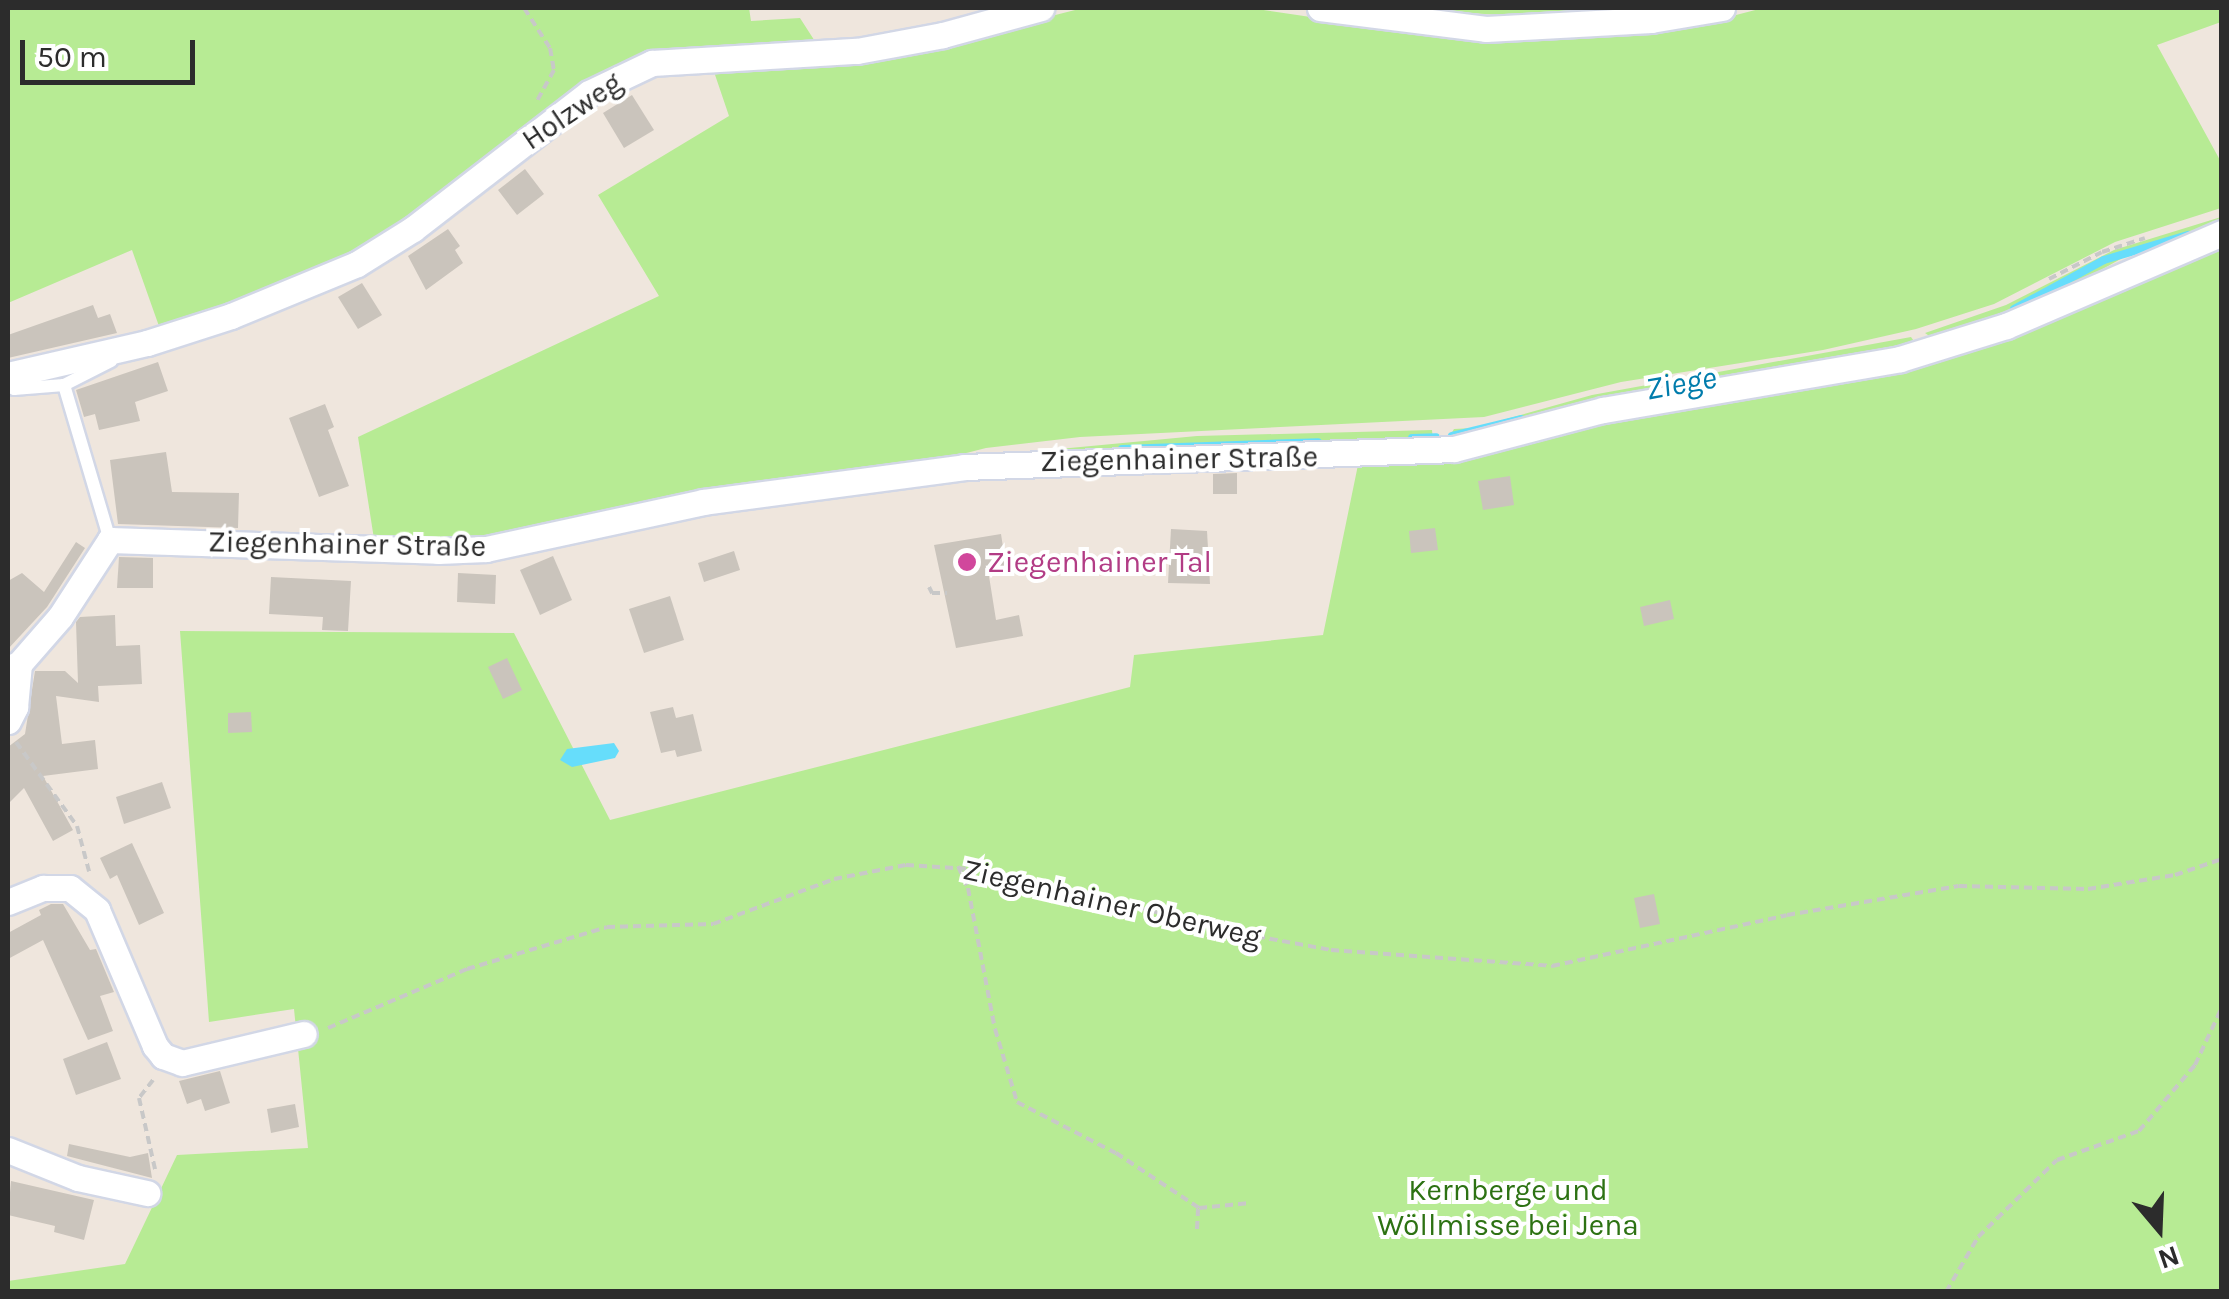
<!DOCTYPE html>
<html>
<head>
<meta charset="utf-8">
<style>
  body { margin:0 }
  #map { position:relative; width:2229px; height:1299px; overflow:hidden; background:#efe6dd; font-family:Karla,sans-serif }
  div>[style] { position:absolute }
  [style*='--x'] { left:calc(var(--x)*1px); top:calc(var(--y)*1px); width:calc(var(--w)*1px); rotate:calc(var(--a)*1deg) }
  .green>* { inset:0; background:#b7eb94 }
  .water>* { inset:0; background:#66ddfb }
  .stream>* { height:8px; margin:-4px; padding:0 4px; transform-origin:4px; border-radius:4px; background:#66ddfb }
  .building>* { inset:0; background:#cac4bc }
  .path>* { height:4px; margin-top:-2px; transform-origin:0; background:repeating-linear-gradient(90deg,#c8c8c8 0 8px,transparent 0 13px) }
  .roads { filter:drop-shadow(2px 0 #d2d7e6) drop-shadow(-2px 0 #d2d7e6) drop-shadow(0 2px #d2d7e6) drop-shadow(0 -2px #d2d7e6) }
  .lane>* { height:12px; margin:-6px; padding:0 6px; transform-origin:6px; border-radius:6px; background:#fff }
  .street>* { height:25px; margin:-12.5px; padding:0 12.5px; transform-origin:12.5px; border-radius:12.5px; background:#fff }
  .dots>* { width:28px; height:28px; translate:-50% -50%; box-sizing:border-box; border:5px solid #fff; border-radius:50% }
  span { translate:-50% -50%; white-space:nowrap; text-align:center; line-height:1.15; -webkit-text-stroke:8px #fff; paint-order:stroke }
  .street-label { font-size:30px; color:#2c2c2c }
  .hotel-label { font-size:30px; color:#b23c85 }
  .left { translate:0 -50%; text-align:left }
  .park-label { font-size:30px; color:#2d7213 }
  .water-label { font-size:32px; color:#007cac; font-style:italic }
  .frame { position:absolute; inset:0; border:10px solid #2c2c2c; pointer-events:none }
  .north { position:absolute; left:2109px; top:1179px; width:100px; height:100px; -webkit-text-stroke:8px #fff; paint-order:stroke; rotate:161deg; font-size:28px; font-weight:700; line-height:40px; text-align:center; color:#2c2c2c }
  .north::after { content:''; display:block; margin:auto; width:35px; height:45px; background:#2c2c2c; clip-path:polygon(50% 0,100% 100%,50% 72%,0 100%) }
  .scale { position:absolute; left:20px; top:40px; width:175px; height:45px; box-sizing:border-box; border:5px solid #2c2c2c; border-top:0; padding-left:12px; font-size:30px; line-height:35px; white-space:nowrap; color:#2c2c2c; -webkit-text-stroke:8px #fff; paint-order:stroke }
</style>
</head>
<body>
<div id="map">
  <div class="green">
    <i style="clip-path:polygon(8px 8px,749px 8px,751px 21px,800px 18px,818px 46px,663px 52px,318px 276px,160px 329px,132px 250px,8px 303px)"></i>
    <i style="clip-path:polygon(1083px 8px,1250px 8px,1385px 28px,1528px 38px,1690px 27px,1763px 8px,2221px 8px,2221px 22px,2157px 45px,2221px 162px,2221px 208px,2115px 242px,1994px 304px,1916px 329px,1823px 350px,1621px 382px,1484px 417px,1080px 437px,986px 448px,931px 462px,485px 540px,374px 539px,358px 437px,659px 296px,598px 195px,729px 116px,711px 63px,945px 43px)"></i>
    <i style="clip-path:polygon(1395px 8px,1655px 8px,1528px 17px)"></i>
    <i style="clip-path:polygon(2221px 217px,2221px 229px,2126px 256px,2063px 291px,1938px 342px,1925px 333px,2006px 305px,2114px 250px)"></i>
    <i style="clip-path:polygon(2221px 240px,2221px 1291px,8px 1292px,8px 1281px,125px 1264px,177px 1155px,308px 1148px,294px 1009px,209px 1022px,180px 631px,514px 633px,610px 820px,1130px 687px,1134px 655px,1323px 635px,1359px 460px,1800px 382px)"></i>
    <i style="clip-path:polygon(1911px 337px,1916px 344px,1453px 440px,1451px 434px,1454px 429px,1474px 428px,1592px 395px)"></i>
    <i style="clip-path:polygon(1432px 430px,1433px 441px,1040px 457px,1038px 451px,1197px 436px)"></i>
  </div>
  <div class="water">
    <i style="clip-path:polygon(614px 743px,619px 751px,615px 758px,572px 767px,560px 760px,567px 749px)"></i>
  </div>
  <div class="stream">
    <i style="--x:2014;--y:309;--w:102;--a:-28.6"></i>
    <i style="--x:2104;--y:260;--w:88;--a:-16.6"></i>
    <i style="--x:1452;--y:436;--w:71;--a:-13.8"></i>
    <i style="--x:1412;--y:438;--w:24;--a:-2"></i>
    <i style="--x:1122;--y:449;--w:196;--a:-2"></i>
  </div>
  <div class="building">
    <i style="clip-path:polygon(632px 95px,654px 130px,624px 148px,603px 113px)"></i>
    <i style="clip-path:polygon(525px 169px,544px 194px,517px 215px,498px 190px)"></i>
    <i style="clip-path:polygon(448px 229px,460px 246px,455px 250px,463px 263px,426px 290px,408px 256px)"></i>
    <i style="clip-path:polygon(362px 283px,382px 315px,358px 329px,338px 297px)"></i>
    <i style="clip-path:polygon(93px 305px,98px 318px,110px 314px,117px 333px,8px 358px,8px 335px)"></i>
    <i style="clip-path:polygon(158px 362px,168px 391px,135px 402px,140px 421px,99px 430px,95px 414px,84px 417px,76px 390px)"></i>
    <i style="clip-path:polygon(325px 404px,334px 427px,328px 430px,349px 486px,319px 497px,289px 418px)"></i>
    <i style="clip-path:polygon(166px 452px,172px 492px,239px 493px,238px 528px,118px 524px,110px 460px)"></i>
    <i style="clip-path:polygon(1237px 473px,1237px 494px,1213px 494px,1213px 474px)"></i>
    <i style="clip-path:polygon(1510px 476px,1514px 505px,1483px 510px,1478px 481px)"></i>
    <i style="clip-path:polygon(1435px 528px,1438px 550px,1411px 553px,1409px 531px)"></i>
    <i style="clip-path:polygon(1171px 529px,1207px 531px,1210px 584px,1168px 583px)"></i>
    <i style="clip-path:polygon(1001px 534px,1007px 573px,989px 576px,996px 620px,1019px 615px,1023px 636px,956px 648px,934px 545px)"></i>
    <i style="clip-path:polygon(76px 542px,85px 548px,47px 607px,8px 649px,8px 581px,22px 573px,44px 592px)"></i>
    <i style="clip-path:polygon(734px 551px,740px 570px,704px 582px,698px 563px)"></i>
    <i style="clip-path:polygon(553px 556px,572px 600px,540px 615px,520px 570px)"></i>
    <i style="clip-path:polygon(119px 557px,153px 558px,153px 588px,117px 588px)"></i>
    <i style="clip-path:polygon(458px 573px,496px 575px,495px 604px,457px 602px)"></i>
    <i style="clip-path:polygon(271px 577px,351px 581px,348px 631px,322px 630px,323px 617px,269px 614px)"></i>
    <i style="clip-path:polygon(670px 596px,684px 640px,644px 653px,629px 609px)"></i>
    <i style="clip-path:polygon(1670px 600px,1674px 619px,1644px 626px,1640px 607px)"></i>
    <i style="clip-path:polygon(115px 615px,116px 646px,140px 645px,142px 684px,98px 686px,99px 702px,56px 696px,62px 744px,95px 740px,98px 769px,43px 776px,73px 830px,53px 841px,24px 788px,8px 804px,8px 747px,25px 734px,35px 671px,65px 671px,78px 683px,76px 622px,80px 617px)"></i>
    <i style="clip-path:polygon(507px 658px,522px 690px,503px 699px,488px 667px)"></i>
    <i style="clip-path:polygon(673px 707px,676px 718px,693px 714px,702px 751px,677px 757px,675px 750px,661px 753px,650px 712px)"></i>
    <i style="clip-path:polygon(251px 712px,252px 732px,228px 733px,228px 713px)"></i>
    <i style="clip-path:polygon(162px 782px,171px 808px,124px 824px,116px 797px)"></i>
    <i style="clip-path:polygon(132px 843px,164px 913px,139px 925px,117px 875px,110px 879px,100px 858px)"></i>
    <i style="clip-path:polygon(1654px 894px,1660px 924px,1640px 928px,1634px 898px)"></i>
    <i style="clip-path:polygon(51px 904px,63px 904px,90px 950px,96px 949px,114px 992px,100px 996px,113px 1031px,88px 1040px,43px 940px,8px 959px,8px 933px,41px 915px,39px 910px)"></i>
    <i style="clip-path:polygon(107px 1042px,121px 1079px,76px 1095px,63px 1059px)"></i>
    <i style="clip-path:polygon(220px 1071px,230px 1103px,205px 1111px,201px 1099px,187px 1104px,179px 1081px)"></i>
    <i style="clip-path:polygon(295px 1104px,299px 1127px,271px 1133px,267px 1109px)"></i>
    <i style="clip-path:polygon(69px 1144px,130px 1157px,148px 1153px,152px 1178px,67px 1156px)"></i>
    <i style="clip-path:polygon(11px 1181px,94px 1200px,84px 1240px,54px 1232px,55px 1226px,8px 1215px)"></i>
  </div>
  <div class="path">
    <i style="--x:524;--y:8;--w:48;--a:57"></i>
    <i style="--x:550;--y:48;--w:22;--a:80"></i>
    <i style="--x:554;--y:70;--w:37;--a:119"></i>
    <i style="--x:783;--y:9;--w:1;--a:-90"></i>
    <i style="--x:2049;--y:279;--w:59;--a:-27"></i>
    <i style="--x:2102;--y:252;--w:45;--a:-18"></i>
    <i style="--x:929;--y:587;--w:7;--a:63"></i>
    <i style="--x:932;--y:593;--w:15;--a:0"></i>
    <i style="--x:16;--y:742;--w:104;--a:54"></i>
    <i style="--x:77;--y:826;--w:47;--a:75.1"></i>
    <i style="--x:958;--y:866;--w:24;--a:66"></i>
    <i style="--x:968;--y:888;--w:144;--a:79.2"></i>
    <i style="--x:995;--y:1029;--w:76;--a:73.2"></i>
    <i style="--x:1017;--y:1102;--w:111;--a:27.3"></i>
    <i style="--x:1116;--y:1153;--w:100;--a:33.5"></i>
    <i style="--x:1199;--y:1208;--w:51;--a:-5.6"></i>
    <i style="--x:328;--y:1028;--w:151;--a:-23"></i>
    <i style="--x:467;--y:969;--w:146;--a:-16.7"></i>
    <i style="--x:607;--y:927;--w:106;--a:-1.6"></i>
    <i style="--x:713;--y:924;--w:129;--a:-20.4"></i>
    <i style="--x:834;--y:879;--w:73;--a:-11"></i>
    <i style="--x:906;--y:865;--w:81;--a:3.5"></i>
    <i style="--x:987;--y:870;--w:265;--a:14"></i>
    <i style="--x:1244;--y:934;--w:88;--a:10.4"></i>
    <i style="--x:1331;--y:950;--w:222;--a:4.1"></i>
    <i style="--x:1552;--y:966;--w:240;--a:-12.2"></i>
    <i style="--x:1787;--y:915;--w:174;--a:-9.6"></i>
    <i style="--x:1959;--y:886;--w:129;--a:1.3"></i>
    <i style="--x:2088;--y:889;--w:88;--a:-9.1"></i>
    <i style="--x:2175;--y:875;--w:50;--a:-18.8"></i>
    <i style="--x:153;--y:1080;--w:23;--a:128"></i>
    <i style="--x:139;--y:1098;--w:73;--a:77.3"></i>
    <i style="--x:1197;--y:1229;--w:20;--a:-87"></i>
    <i style="--x:1946;--y:1292;--w:64;--a:-59.8"></i>
    <i style="--x:1978;--y:1237;--w:110;--a:-44.3"></i>
    <i style="--x:2057;--y:1160;--w:87;--a:-19.5"></i>
    <i style="--x:2139;--y:1131;--w:87;--a:-49.7"></i>
    <i style="--x:2195;--y:1065;--w:64;--a:-65"></i>
  </div>
  <div class="roads">
    <div class="lane">
      <i style="--x:8;--y:381;--w:10;--a:53"></i>
      <i style="--x:14;--y:389;--w:50;--a:-4.6"></i>
      <i style="--x:64;--y:385;--w:53;--a:-27.1"></i>
      <i style="--x:64;--y:385;--w:162;--a:73.5"></i>
    </div>
    <div class="street">
      <i style="--x:1320;--y:8;--w:167;--a:7.2"></i>
      <i style="--x:1486;--y:29;--w:165;--a:-3.1"></i>
      <i style="--x:1651;--y:20;--w:72;--a:-9.6"></i>
      <i style="--x:8;--y:375;--w:143;--a:-13"></i>
      <i style="--x:147;--y:343;--w:88;--a:-17.8"></i>
      <i style="--x:231;--y:316;--w:136;--a:-22.4"></i>
      <i style="--x:357;--y:264;--w:66;--a:-32"></i>
      <i style="--x:413;--y:229;--w:222;--a:-37.7"></i>
      <i style="--x:589;--y:93;--w:70;--a:-25.5"></i>
      <i style="--x:652;--y:63;--w:205;--a:-3.4"></i>
      <i style="--x:857;--y:51;--w:87;--a:-10.5"></i>
      <i style="--x:943;--y:35;--w:102;--a:-15.4"></i>
      <i style="--x:8;--y:668;--w:12;--a:-20"></i>
      <i style="--x:19;--y:664;--w:62;--a:-48.9"></i>
      <i style="--x:60;--y:617;--w:92;--a:-57"></i>
      <i style="--x:110;--y:540;--w:328;--a:1.9"></i>
      <i style="--x:438;--y:551;--w:48;--a:-2.4"></i>
      <i style="--x:486;--y:549;--w:222;--a:-12.2"></i>
      <i style="--x:703;--y:502;--w:263;--a:-7.6"></i>
      <i style="--x:964;--y:467;--w:490;--a:-2.1"></i>
      <i style="--x:1454;--y:449;--w:154;--a:-14.7"></i>
      <i style="--x:1603;--y:410;--w:301;--a:-9.7"></i>
      <i style="--x:1900;--y:359;--w:111;--a:-17.3"></i>
      <i style="--x:2006;--y:326;--w:235;--a:-23.3"></i>
      <i style="--x:8;--y:721;--w:16;--a:-63"></i>
      <i style="--x:15;--y:707;--w:43;--a:-84.7"></i>
      <i style="--x:8;--y:902;--w:38;--a:-22"></i>
      <i style="--x:43;--y:888;--w:27;--a:0"></i>
      <i style="--x:70;--y:888;--w:35;--a:39"></i>
      <i style="--x:97;--y:910;--w:148;--a:66.9"></i>
      <i style="--x:155;--y:1046;--w:13;--a:51"></i>
      <i style="--x:163;--y:1056;--w:20;--a:20"></i>
      <i style="--x:182;--y:1063;--w:125;--a:-13.4"></i>
      <i style="--x:8;--y:1150;--w:75;--a:21.8"></i>
      <i style="--x:78;--y:1178;--w:71;--a:12.3"></i>
    </div>
  </div>
  <div class="dots">
    <i style="left:967px;top:562px;background:#d1479c"></i>
  </div>
  <div class="street-label">
    <span style="left:572px;top:111px;rotate:-34deg">Holzweg</span>
    <span style="left:1179px;top:459px;rotate:-1deg">Ziegenhainer Straße</span>
    <span style="left:347px;top:544px;rotate:1deg">Ziegenhainer Straße</span>
    <span style="left:1112px;top:903px;rotate:13deg">Ziegenhainer Oberweg</span>
  </div>
  <div class="hotel-label">
    <span class="left" style="left:987px;top:562px">Ziegenhainer Tal</span>
  </div>
  <div class="park-label">
    <span style="left:1508px;top:1207px">Kernberge und<br>Wöllmisse bei Jena</span>
  </div>
  <div class="water-label">
    <span style="left:1681px;top:384px;rotate:-10deg">Ziege</span>
  </div>
  <div class="frame"></div>
  <div class="north">N</div>
  <div class="scale">50 m</div>
</div>
</body>
</html>
